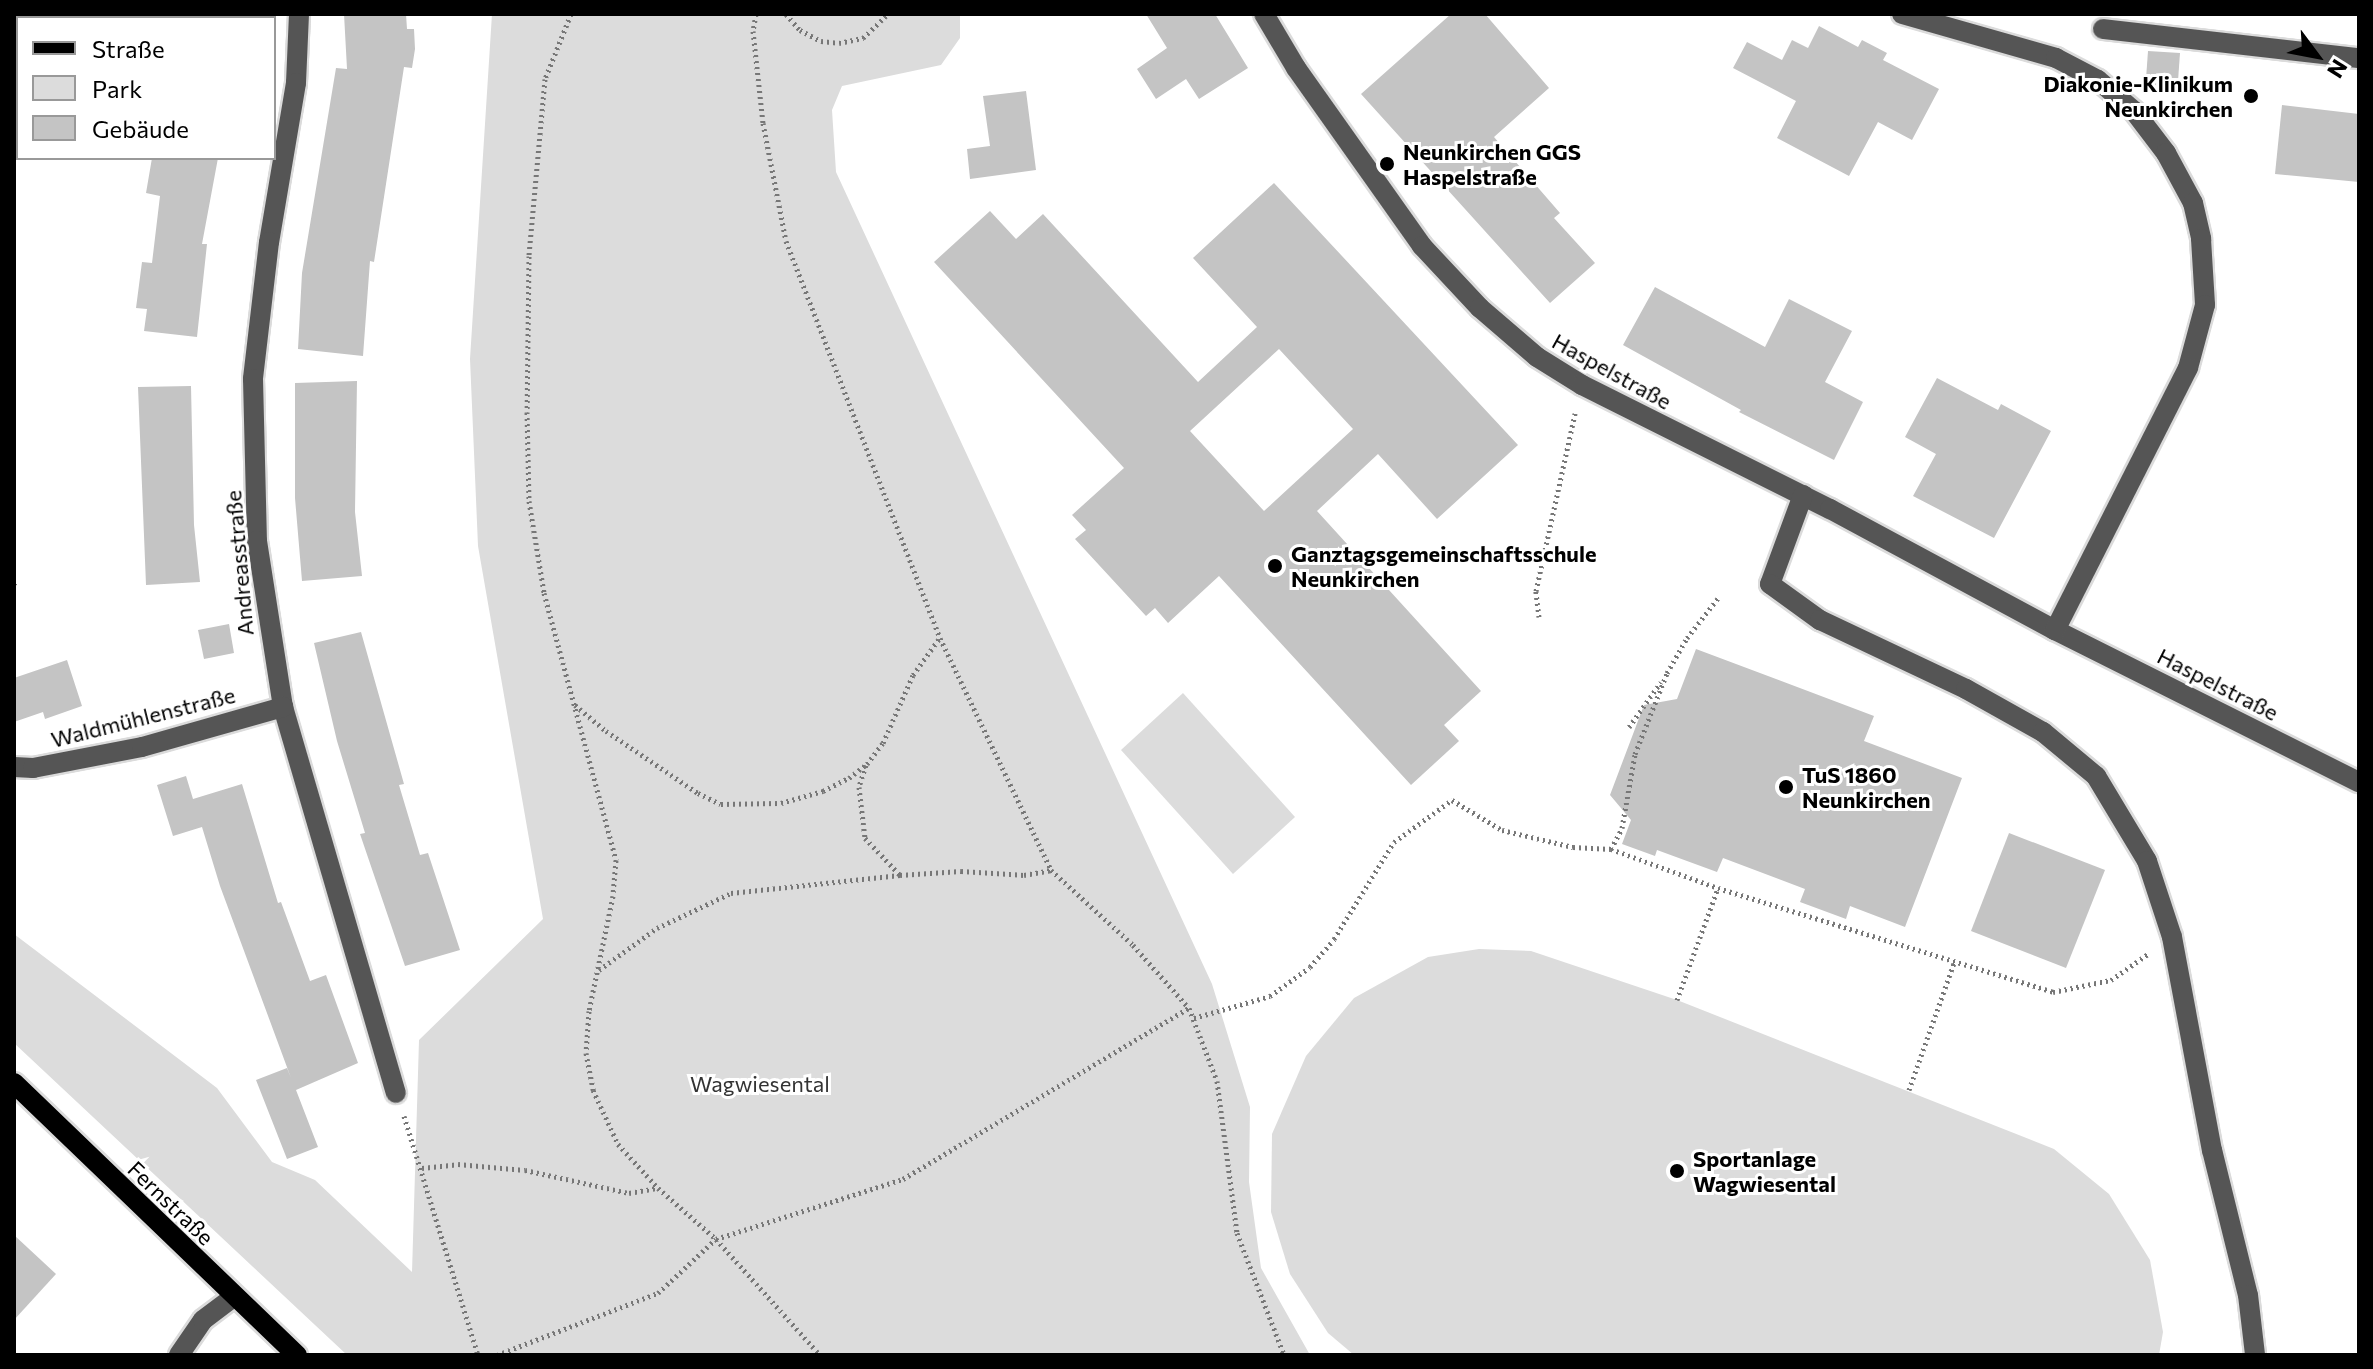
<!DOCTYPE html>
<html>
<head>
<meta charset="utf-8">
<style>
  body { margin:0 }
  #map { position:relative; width:2373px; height:1369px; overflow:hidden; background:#fff; font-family:Commissioner,sans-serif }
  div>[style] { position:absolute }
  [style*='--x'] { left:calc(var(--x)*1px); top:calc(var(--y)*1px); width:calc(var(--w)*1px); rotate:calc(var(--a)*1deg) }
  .green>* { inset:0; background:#dcdcdc }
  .building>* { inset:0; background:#c4c4c4 }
  .path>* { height:5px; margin-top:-2.5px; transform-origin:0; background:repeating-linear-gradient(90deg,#777 0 2px,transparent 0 6px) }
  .roads { filter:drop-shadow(2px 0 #dbdbdb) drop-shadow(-2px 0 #dbdbdb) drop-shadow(0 2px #dbdbdb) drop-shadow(0 -2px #dbdbdb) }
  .minor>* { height:20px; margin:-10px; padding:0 10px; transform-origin:10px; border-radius:10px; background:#555 }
  .major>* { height:20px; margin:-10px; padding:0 10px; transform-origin:10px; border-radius:10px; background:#000 }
  .dots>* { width:22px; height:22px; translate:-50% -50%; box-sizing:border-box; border:4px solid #fff; border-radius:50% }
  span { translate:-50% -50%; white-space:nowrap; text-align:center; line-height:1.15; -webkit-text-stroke:6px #fff; paint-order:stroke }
  .poi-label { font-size:22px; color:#000; font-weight:700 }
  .right { translate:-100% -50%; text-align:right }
  .left { translate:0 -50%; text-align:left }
  .street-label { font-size:22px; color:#000 }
  .park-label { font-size:22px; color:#333 }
  .frame { position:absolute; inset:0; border:16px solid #000; pointer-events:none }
  .legend { position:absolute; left:16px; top:16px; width:260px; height:144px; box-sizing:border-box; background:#fff; border:2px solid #999; margin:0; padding:10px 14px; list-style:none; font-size:24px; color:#000 }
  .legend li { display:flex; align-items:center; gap:16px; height:40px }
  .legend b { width:40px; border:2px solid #999 }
  .north { position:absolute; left:2277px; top:16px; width:80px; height:80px; -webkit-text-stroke:6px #fff; paint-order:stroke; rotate:122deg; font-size:22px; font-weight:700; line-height:32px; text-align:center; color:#000 }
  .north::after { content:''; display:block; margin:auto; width:28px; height:36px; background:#000; clip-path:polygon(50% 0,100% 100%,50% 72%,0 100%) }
</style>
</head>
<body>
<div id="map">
  <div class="green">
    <i style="clip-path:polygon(492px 14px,960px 14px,960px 38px,941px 65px,842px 86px,832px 110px,836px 172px,1212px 984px,1250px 1107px,1249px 1182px,1261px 1268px,1310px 1355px,347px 1355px,14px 1043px,14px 934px,217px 1088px,272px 1162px,315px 1180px,412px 1272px,419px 1040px,543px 919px,478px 546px,470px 359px)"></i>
    <i style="clip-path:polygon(1183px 693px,1295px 817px,1233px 874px,1121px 750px)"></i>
    <i style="clip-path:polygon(1479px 949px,1531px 951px,1677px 1000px,2054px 1149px,2109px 1194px,2150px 1260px,2163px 1332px,2159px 1355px,1354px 1355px,1328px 1333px,1290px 1274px,1271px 1212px,1272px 1134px,1306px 1056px,1354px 998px,1428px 957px)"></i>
  </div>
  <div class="building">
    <i style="clip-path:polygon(344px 14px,406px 14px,407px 29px,414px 29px,415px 49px,412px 68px,404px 67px,374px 262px,370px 261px,363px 356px,298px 349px,302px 273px,336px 68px,347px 69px)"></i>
    <i style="clip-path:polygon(1146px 14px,1215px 14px,1248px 68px,1199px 99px,1186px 79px,1156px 99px,1137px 69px,1167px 48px)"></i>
    <i style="clip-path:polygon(1451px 14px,1485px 14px,1549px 88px,1494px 137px,1560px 213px,1554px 218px,1595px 263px,1550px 303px,1361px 94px)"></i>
    <i style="clip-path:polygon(1819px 26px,1858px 47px,1862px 40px,1887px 53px,1883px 60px,1939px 89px,1912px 140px,1878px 122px,1849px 176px,1777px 138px,1796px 101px,1733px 68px,1747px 42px,1782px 60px,1792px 40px,1808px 48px)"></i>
    <i style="clip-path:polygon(2148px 51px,2180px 53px,2177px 95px,2145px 93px)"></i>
    <i style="clip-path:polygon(1026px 91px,1036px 170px,970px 179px,967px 149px,990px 146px,983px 96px)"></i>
    <i style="clip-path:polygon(2282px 105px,2359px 114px,2359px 182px,2275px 174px)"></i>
    <i style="clip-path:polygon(152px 158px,218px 158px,202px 244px,207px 244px,197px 337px,144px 331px,147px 309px,136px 308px,142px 262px,152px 263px,160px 196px,146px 193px)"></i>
    <i style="clip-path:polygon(evenodd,1274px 183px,1518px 445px,1437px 519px,1378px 454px,1317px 511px,1481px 691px,1444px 725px,1459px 741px,1411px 785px,1219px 576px,1168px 623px,1155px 608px,1146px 616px,1075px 539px,1086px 530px,1072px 515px,1124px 468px,934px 262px,990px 211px,1016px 239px,1043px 214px,1198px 382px,1257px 327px,1193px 258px,1274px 183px,1279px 349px,1353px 429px,1264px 511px,1190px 431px,1279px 349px)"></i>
    <i style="clip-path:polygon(1655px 287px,1765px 347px,1789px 299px,1852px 331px,1825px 382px,1863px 402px,1834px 460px,1739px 412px,1741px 410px,1623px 345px)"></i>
    <i style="clip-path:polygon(1937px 378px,1998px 410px,2001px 404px,2051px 431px,1994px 538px,1913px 496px,1936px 454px,1905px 437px)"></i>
    <i style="clip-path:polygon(357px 381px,355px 512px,362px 576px,302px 581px,295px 498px,295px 383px)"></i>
    <i style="clip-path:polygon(191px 386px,194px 525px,200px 582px,146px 585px,138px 387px)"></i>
    <i style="clip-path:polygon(229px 624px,234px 653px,204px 659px,198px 630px)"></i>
    <i style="clip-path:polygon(361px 632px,404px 784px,399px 785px,420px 855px,428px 853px,460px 950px,405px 966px,360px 834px,365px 833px,337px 741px,314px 643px)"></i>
    <i style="clip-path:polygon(1696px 649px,1874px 716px,1864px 741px,1962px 778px,1905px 927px,1850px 906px,1846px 919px,1800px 902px,1805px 889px,1723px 858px,1717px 872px,1657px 850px,1655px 856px,1622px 844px,1631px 820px,1610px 795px,1644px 705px,1677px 699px)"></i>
    <i style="clip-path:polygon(67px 660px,82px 706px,45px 719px,43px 712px,14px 722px,14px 678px)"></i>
    <i style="clip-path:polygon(186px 776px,193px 799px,242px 784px,278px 903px,281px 902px,310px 981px,326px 975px,358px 1063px,296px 1090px,318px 1147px,287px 1159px,256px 1080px,287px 1068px,291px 1078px,220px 886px,202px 827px,173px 836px,157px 785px)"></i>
    <i style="clip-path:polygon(2009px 833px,2105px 870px,2066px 968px,1971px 931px)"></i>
    <i style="clip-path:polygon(14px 1235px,56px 1274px,14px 1320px)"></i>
  </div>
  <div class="path">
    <i style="--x:571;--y:14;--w:70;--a:111.8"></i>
    <i style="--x:545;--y:79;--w:178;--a:95.2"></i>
    <i style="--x:529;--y:256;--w:156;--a:90.7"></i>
    <i style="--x:527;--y:412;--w:89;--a:88.7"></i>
    <i style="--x:529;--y:501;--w:93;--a:80.7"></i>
    <i style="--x:544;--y:593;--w:277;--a:74.9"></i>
    <i style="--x:616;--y:860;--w:36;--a:95"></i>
    <i style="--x:613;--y:896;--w:117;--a:101.8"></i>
    <i style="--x:589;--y:1011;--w:42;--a:94.1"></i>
    <i style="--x:586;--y:1053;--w:38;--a:79"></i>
    <i style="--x:593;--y:1090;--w:60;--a:65.2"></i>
    <i style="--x:618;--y:1144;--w:59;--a:47.7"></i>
    <i style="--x:658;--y:1188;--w:77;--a:41.3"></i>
    <i style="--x:716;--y:1239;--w:156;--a:48.1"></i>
    <i style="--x:756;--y:14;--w:17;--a:100"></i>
    <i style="--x:753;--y:31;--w:93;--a:83.8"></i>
    <i style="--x:763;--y:123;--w:120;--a:79"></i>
    <i style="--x:786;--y:241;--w:426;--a:68.8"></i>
    <i style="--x:940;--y:638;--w:257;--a:64.4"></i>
    <i style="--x:1051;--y:870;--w:111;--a:42.4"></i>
    <i style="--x:1133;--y:945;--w:84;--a:48.4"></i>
    <i style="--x:1189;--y:1008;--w:78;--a:69"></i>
    <i style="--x:1217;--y:1081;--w:153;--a:82.5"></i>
    <i style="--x:1237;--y:1233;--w:131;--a:68.9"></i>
    <i style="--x:786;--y:14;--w:21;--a:49"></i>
    <i style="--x:800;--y:30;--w:24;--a:28"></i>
    <i style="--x:821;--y:41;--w:18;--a:6"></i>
    <i style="--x:839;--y:43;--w:25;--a:-12"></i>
    <i style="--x:863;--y:38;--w:35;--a:-44"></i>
    <i style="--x:14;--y:583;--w:5;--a:-22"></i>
    <i style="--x:1539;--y:617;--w:26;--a:-97"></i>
    <i style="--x:1536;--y:591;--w:182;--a:-77.6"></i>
    <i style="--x:1667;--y:673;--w:40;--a:-60.3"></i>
    <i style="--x:1687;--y:638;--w:51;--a:-52.2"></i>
    <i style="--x:575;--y:705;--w:40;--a:40"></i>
    <i style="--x:606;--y:731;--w:111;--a:34"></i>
    <i style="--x:698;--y:793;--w:25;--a:26"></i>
    <i style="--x:721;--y:804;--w:60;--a:-1"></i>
    <i style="--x:781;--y:803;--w:44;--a:-15.9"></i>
    <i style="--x:823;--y:791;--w:29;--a:-27"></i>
    <i style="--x:849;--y:778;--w:23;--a:-38"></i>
    <i style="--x:867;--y:764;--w:26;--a:-53"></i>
    <i style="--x:883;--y:743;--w:74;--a:-66.2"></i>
    <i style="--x:913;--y:675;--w:44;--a:-54.2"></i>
    <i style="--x:1629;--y:727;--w:55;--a:-54.6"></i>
    <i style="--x:866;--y:765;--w:23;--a:108"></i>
    <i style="--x:859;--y:787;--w:51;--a:83.3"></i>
    <i style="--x:865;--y:838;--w:51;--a:46.6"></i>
    <i style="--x:1611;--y:849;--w:24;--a:-62"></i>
    <i style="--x:1622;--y:828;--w:75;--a:-80"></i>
    <i style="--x:1635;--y:754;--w:87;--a:-68.4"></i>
    <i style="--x:599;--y:970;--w:72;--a:-35.9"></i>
    <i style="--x:657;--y:928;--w:82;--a:-25.3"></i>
    <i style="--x:731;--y:893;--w:170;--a:-6.1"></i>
    <i style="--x:900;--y:875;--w:61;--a:-3.8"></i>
    <i style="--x:961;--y:871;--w:63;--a:3.6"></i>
    <i style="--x:1024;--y:875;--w:27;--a:-10"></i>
    <i style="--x:1677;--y:1000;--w:119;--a:-69.9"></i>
    <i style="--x:1194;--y:1018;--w:79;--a:-16.1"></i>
    <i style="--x:1270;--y:996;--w:49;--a:-35.9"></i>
    <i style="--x:1310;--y:967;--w:37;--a:-49"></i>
    <i style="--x:1334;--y:939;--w:114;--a:-58.3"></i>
    <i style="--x:1394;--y:842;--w:72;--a:-35.9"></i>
    <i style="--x:1452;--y:800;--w:58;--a:31"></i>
    <i style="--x:1502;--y:830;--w:73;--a:13.5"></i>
    <i style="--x:1573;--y:847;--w:38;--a:3"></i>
    <i style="--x:1611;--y:849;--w:114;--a:20"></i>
    <i style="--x:1718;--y:888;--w:351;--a:17.2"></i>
    <i style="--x:2053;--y:992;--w:59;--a:-11.7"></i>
    <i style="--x:2111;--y:980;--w:45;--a:-35.1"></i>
    <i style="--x:1909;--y:1090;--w:135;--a:-70.5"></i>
    <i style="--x:404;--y:1116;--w:250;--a:72.8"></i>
    <i style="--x:422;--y:1168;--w:36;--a:-6"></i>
    <i style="--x:458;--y:1164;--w:67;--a:5.1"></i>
    <i style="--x:525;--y:1170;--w:107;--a:12.5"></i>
    <i style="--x:629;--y:1193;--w:28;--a:-10"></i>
    <i style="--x:497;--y:1355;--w:173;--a:-21.1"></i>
    <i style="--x:658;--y:1293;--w:79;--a:-43"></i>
    <i style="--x:716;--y:1239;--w:196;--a:-17.8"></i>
    <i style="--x:903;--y:1179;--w:333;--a:-30.9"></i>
  </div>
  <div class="roads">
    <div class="minor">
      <i style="--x:299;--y:14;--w:69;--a:92.5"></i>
      <i style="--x:296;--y:83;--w:161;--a:99.6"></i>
      <i style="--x:269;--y:242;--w:138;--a:96.7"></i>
      <i style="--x:253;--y:379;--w:162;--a:88.6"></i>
      <i style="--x:257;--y:541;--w:168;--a:81.1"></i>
      <i style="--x:283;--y:707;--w:402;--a:73.7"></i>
      <i style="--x:1264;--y:14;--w:63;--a:59.3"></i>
      <i style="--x:1296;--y:68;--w:218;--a:54.7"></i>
      <i style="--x:1422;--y:246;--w:85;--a:46.9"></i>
      <i style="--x:1480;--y:308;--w:75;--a:40.7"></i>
      <i style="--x:1537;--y:357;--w:53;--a:31.9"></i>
      <i style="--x:1582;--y:385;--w:277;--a:26.6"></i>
      <i style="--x:1830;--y:509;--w:255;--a:28.3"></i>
      <i style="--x:2055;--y:630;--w:340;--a:26.6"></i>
      <i style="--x:1902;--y:14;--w:160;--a:15.9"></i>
      <i style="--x:2056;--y:58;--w:47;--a:27.6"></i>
      <i style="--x:2098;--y:80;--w:48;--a:40.7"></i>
      <i style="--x:2134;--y:111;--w:53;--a:52.7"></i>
      <i style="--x:2166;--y:153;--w:57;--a:61.6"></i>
      <i style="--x:2193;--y:203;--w:37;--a:77"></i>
      <i style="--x:2201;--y:239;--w:66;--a:86.5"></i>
      <i style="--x:2205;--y:305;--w:65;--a:105.1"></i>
      <i style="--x:2188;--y:368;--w:294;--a:116.9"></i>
      <i style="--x:2103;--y:29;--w:258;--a:6.5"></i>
      <i style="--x:1803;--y:495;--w:95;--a:110.3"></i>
      <i style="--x:1770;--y:584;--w:62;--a:35.8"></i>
      <i style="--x:1820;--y:620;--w:161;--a:25.3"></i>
      <i style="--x:1966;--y:689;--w:88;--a:29.2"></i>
      <i style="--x:2043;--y:732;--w:69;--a:39.7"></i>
      <i style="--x:2096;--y:776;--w:99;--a:59"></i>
      <i style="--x:2147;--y:861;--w:80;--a:71.8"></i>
      <i style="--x:2172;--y:937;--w:217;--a:79.4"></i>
      <i style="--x:2212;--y:1150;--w:149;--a:76.1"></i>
      <i style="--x:2248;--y:1295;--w:60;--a:83.3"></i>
      <i style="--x:14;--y:767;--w:19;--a:3"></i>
      <i style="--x:33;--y:768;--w:111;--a:-10.9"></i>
      <i style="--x:142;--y:747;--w:147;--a:-15.8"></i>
      <i style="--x:179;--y:1355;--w:42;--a:-55.6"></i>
      <i style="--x:203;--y:1320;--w:38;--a:-37"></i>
    </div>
    <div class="major">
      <i style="--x:14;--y:1083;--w:393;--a:43.9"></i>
    </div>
  </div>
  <div class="dots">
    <i style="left:2251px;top:96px;background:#000"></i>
    <i style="left:1387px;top:164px;background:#000"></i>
    <i style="left:1275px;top:566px;background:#000"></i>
    <i style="left:1786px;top:787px;background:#000"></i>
    <i style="left:1677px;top:1171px;background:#000"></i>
  </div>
  <div class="poi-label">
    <span class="right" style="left:2233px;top:96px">Diakonie-Klinikum<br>Neunkirchen</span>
    <span class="left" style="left:1403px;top:164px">Neunkirchen GGS<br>Haspelstraße</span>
    <span class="left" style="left:1291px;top:566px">Ganztagsgemeinschaftsschule<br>Neunkirchen</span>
    <span class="left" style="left:1802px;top:787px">TuS 1860<br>Neunkirchen</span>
    <span class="left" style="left:1693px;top:1171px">Sportanlage<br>Wagwiesental</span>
  </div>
  <div class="street-label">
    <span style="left:1612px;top:371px;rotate:29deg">Haspelstraße</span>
    <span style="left:239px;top:563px;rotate:-95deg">Andreasstraße</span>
    <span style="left:2218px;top:684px;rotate:27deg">Haspelstraße</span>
    <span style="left:143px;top:717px;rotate:-14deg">Waldmühlenstraße</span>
    <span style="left:171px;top:1203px;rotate:44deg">Fernstraße</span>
  </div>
  <div class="park-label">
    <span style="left:760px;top:1084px">Wagwiesental</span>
  </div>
  <div class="frame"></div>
  <ul class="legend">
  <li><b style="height:10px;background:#000"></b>Straße</li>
  <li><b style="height:22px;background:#dcdcdc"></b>Park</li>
  <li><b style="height:22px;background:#c4c4c4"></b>Gebäude</li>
  </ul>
  <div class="north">N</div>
</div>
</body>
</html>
